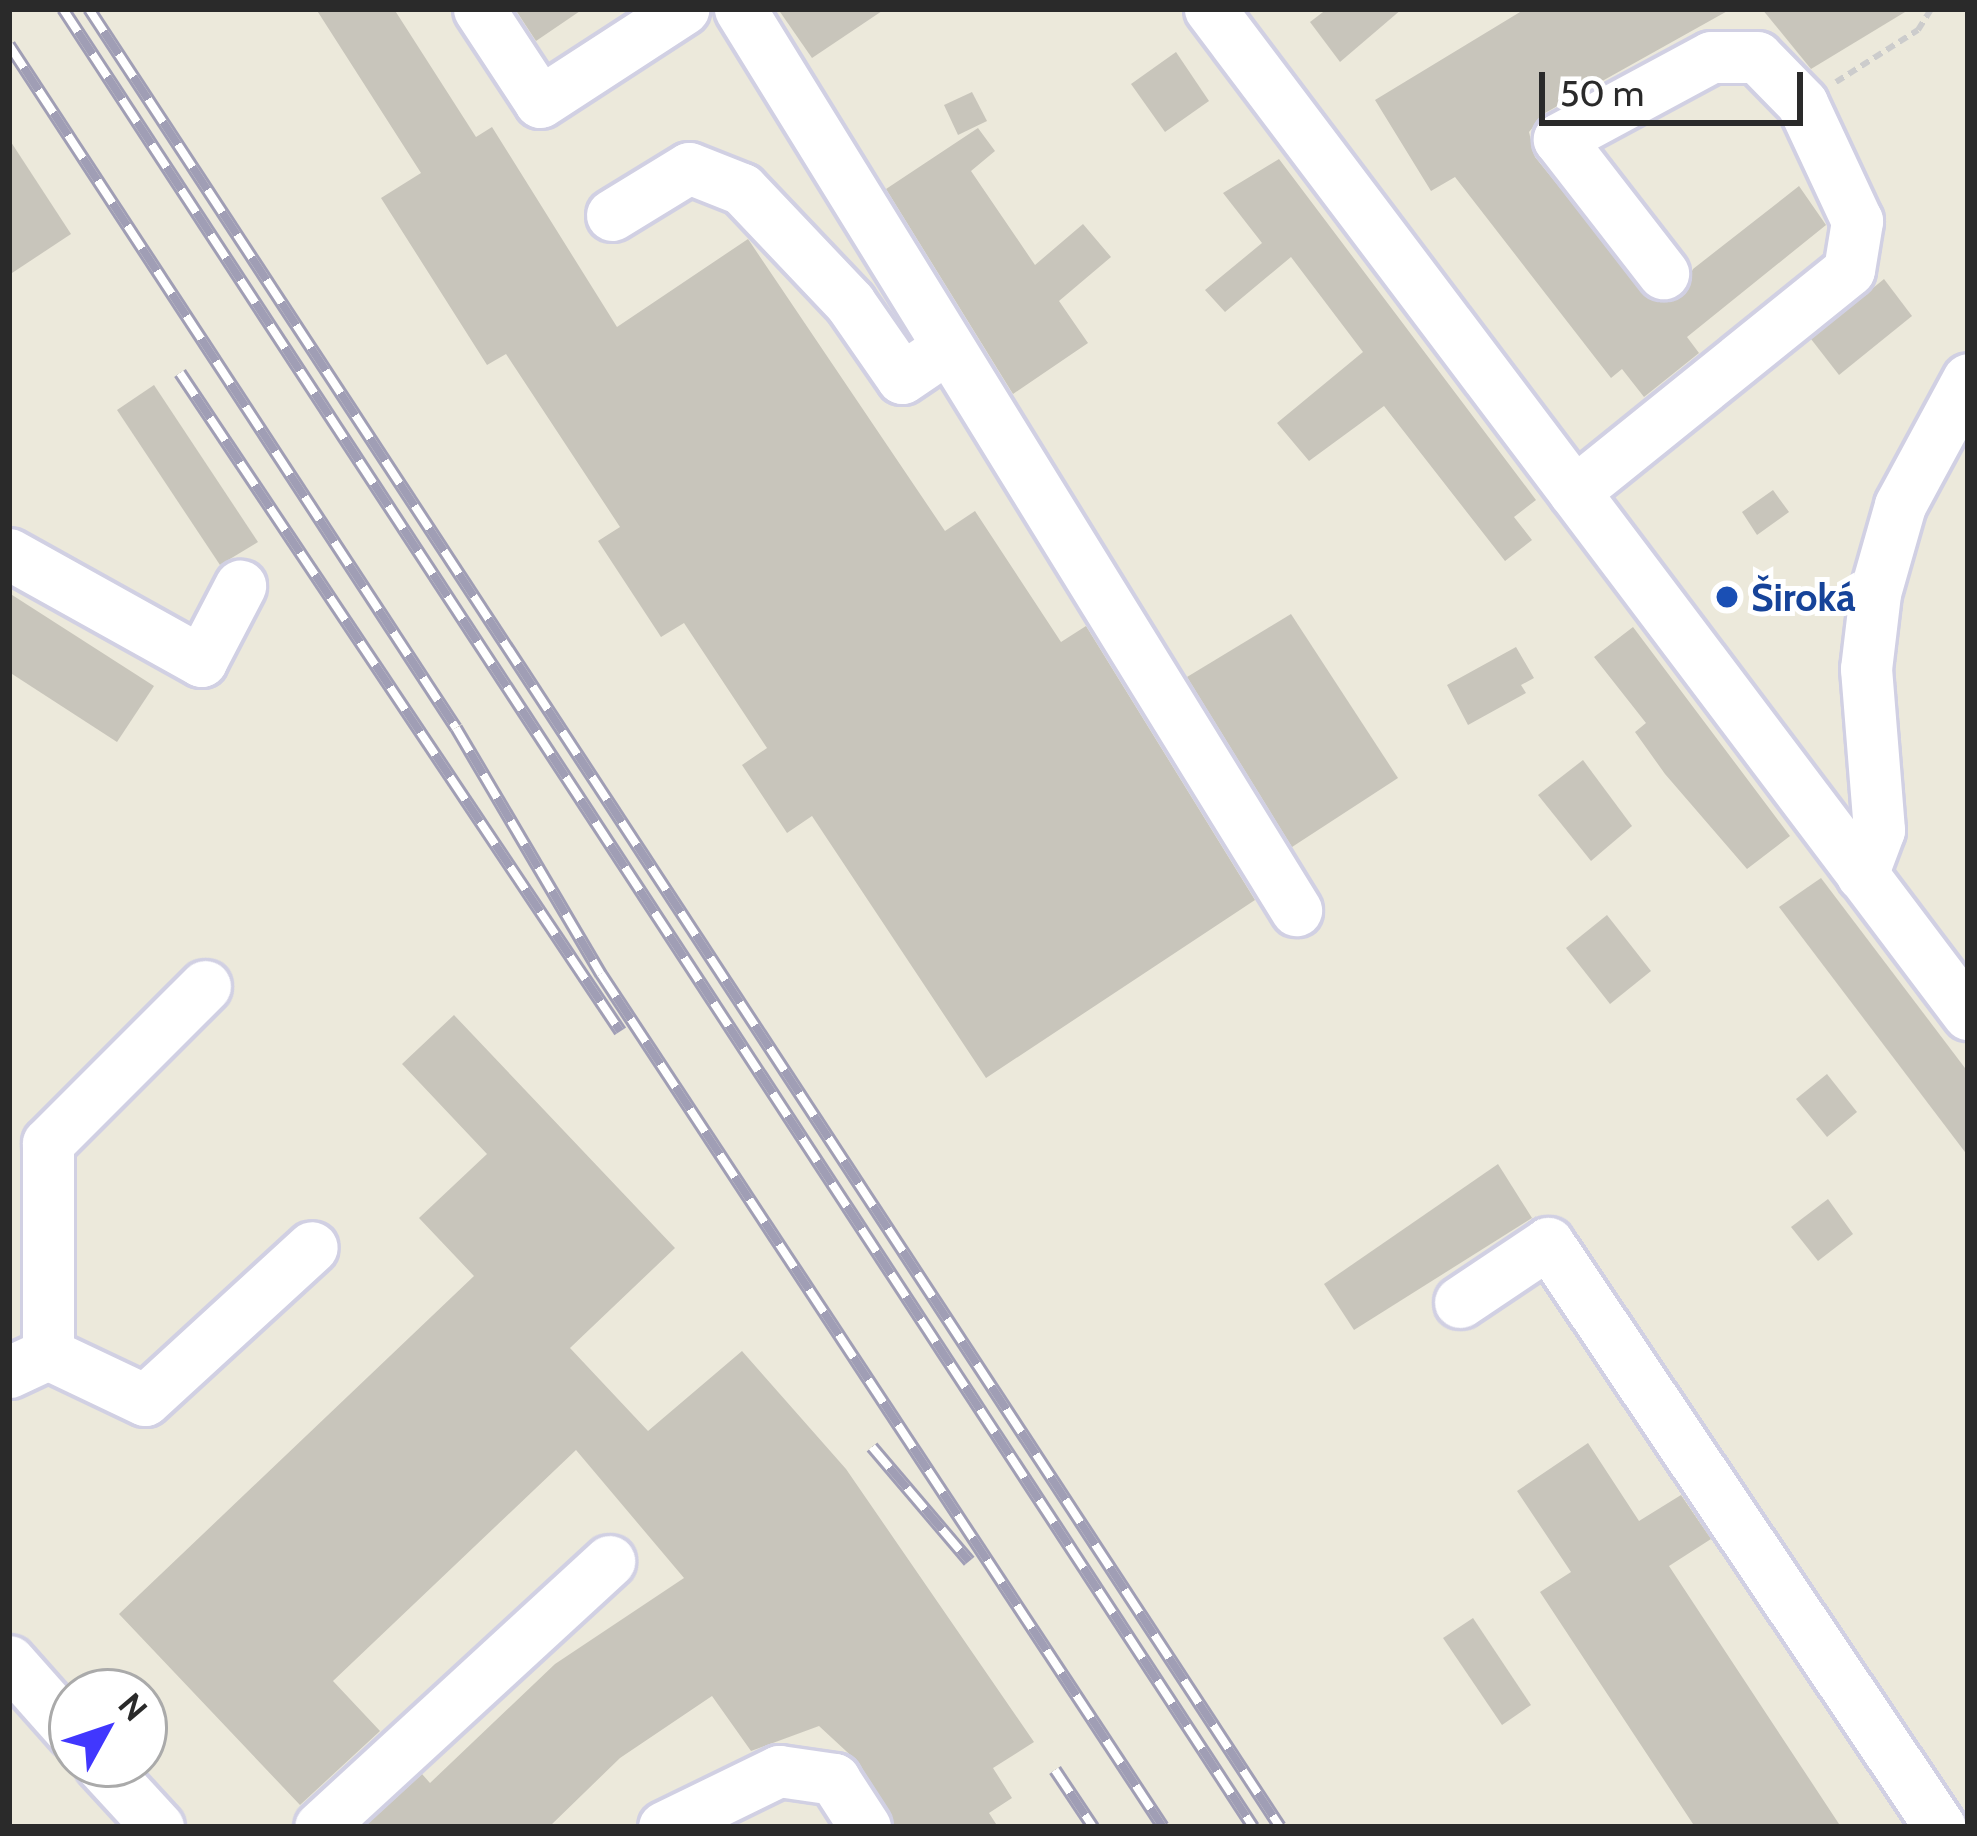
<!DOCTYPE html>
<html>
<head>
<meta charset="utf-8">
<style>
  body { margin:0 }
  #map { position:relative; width:1977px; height:1836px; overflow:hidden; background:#ece9db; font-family:Cabin,sans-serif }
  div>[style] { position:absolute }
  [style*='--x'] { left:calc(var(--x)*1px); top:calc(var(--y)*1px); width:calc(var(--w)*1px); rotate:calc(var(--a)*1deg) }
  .building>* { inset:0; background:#c8c5bb }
  .path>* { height:6px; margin-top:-3px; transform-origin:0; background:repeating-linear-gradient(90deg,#ccc 0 9px,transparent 0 15px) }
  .roads { filter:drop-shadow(3px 0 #d1d0e3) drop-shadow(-3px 0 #d1d0e3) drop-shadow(0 3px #d1d0e3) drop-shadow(0 -3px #d1d0e3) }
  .minor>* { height:51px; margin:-25.5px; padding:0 25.5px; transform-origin:25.5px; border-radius:25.5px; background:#fff }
  .rail>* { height:14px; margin-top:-7px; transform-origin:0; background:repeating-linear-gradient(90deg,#fff 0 27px,#a09eb5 0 54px); box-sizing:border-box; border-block:3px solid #a09eb5 }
  .dots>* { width:33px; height:33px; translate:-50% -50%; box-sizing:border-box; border:6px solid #fff; border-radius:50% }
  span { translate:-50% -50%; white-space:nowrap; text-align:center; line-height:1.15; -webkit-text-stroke:10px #fff; paint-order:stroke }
  .transit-label { font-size:39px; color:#164399; font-weight:700 }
  .left { translate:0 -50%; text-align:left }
  .frame { position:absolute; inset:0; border:12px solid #2a2a2a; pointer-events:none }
  .north { position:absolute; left:48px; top:1668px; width:120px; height:120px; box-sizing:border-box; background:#fff; border:3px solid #aaa; border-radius:50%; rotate:50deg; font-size:33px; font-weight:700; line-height:48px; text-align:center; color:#2a2a2a }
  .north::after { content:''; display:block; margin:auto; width:42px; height:54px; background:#4137fe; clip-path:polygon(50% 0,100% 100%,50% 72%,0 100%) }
  .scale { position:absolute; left:1539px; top:72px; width:264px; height:54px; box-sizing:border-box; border:6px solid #2a2a2a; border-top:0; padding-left:15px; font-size:36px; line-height:42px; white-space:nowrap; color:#2a2a2a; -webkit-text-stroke:9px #fff; paint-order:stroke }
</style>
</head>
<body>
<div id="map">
  <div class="building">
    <i style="clip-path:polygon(316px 9px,394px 9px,476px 137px,492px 127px,617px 327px,748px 239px,945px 531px,975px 511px,1061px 642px,1086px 626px,1255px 900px,986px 1078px,812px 816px,787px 833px,742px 765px,767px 748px,684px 623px,661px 637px,598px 541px,620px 527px,506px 354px,487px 365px,381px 198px,421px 173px)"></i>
    <i style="clip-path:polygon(515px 9px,583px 9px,536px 41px)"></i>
    <i style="clip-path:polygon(778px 9px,885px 9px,812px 58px)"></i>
    <i style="clip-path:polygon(1327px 9px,1402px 9px,1340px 62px,1310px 22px)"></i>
    <i style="clip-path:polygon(1525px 9px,1731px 9px,1545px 113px,1529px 132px,1535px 157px,1651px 300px,1680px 297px,1693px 269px,1799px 186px,1826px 225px,1687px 337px,1699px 353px,1644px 397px,1622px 369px,1611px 378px,1455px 177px,1431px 191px,1375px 100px)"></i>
    <i style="clip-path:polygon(1762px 9px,1910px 9px,1811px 69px)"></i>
    <i style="clip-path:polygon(1176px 52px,1209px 101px,1165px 132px,1131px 84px)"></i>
    <i style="clip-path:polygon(972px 92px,987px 121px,958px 135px,944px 105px)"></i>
    <i style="clip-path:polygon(978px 128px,995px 151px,971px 171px,1035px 265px,1083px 224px,1111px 257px,1059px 301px,1088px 343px,1013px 394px,886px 189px)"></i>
    <i style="clip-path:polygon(9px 139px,71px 234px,9px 275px)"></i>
    <i style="clip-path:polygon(1279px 159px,1536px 500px,1514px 517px,1532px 540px,1505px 561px,1384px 406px,1309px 461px,1277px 423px,1363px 352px,1291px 257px,1225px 312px,1205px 290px,1262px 243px,1223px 193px)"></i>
    <i style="clip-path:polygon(1884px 279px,1912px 316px,1839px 375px,1811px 339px)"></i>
    <i style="clip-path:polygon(154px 385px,258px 542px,220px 565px,117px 410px)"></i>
    <i style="clip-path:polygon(1773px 490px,1789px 512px,1757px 535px,1742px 512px)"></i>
    <i style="clip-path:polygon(9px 593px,154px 686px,117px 742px,9px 672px)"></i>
    <i style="clip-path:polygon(1291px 614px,1398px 778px,1292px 847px,1187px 677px)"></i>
    <i style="clip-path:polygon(1633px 627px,1790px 836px,1747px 869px,1665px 774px,1635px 732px,1646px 723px,1594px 657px)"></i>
    <i style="clip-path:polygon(1516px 647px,1534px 678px,1521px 685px,1526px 693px,1468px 725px,1447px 685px)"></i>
    <i style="clip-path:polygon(1583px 760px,1632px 826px,1591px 861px,1538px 795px)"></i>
    <i style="clip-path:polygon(1821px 878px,1968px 1072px,1968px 1156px,1779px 907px)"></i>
    <i style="clip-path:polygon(1607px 915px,1651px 971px,1610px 1004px,1566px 948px)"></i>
    <i style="clip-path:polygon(454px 1015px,675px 1248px,570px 1348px,648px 1431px,742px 1351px,846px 1469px,1034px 1742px,993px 1768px,1012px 1798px,989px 1813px,998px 1827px,895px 1827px,859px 1763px,819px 1726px,751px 1751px,712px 1696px,620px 1758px,549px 1827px,364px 1827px,422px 1774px,430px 1783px,555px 1664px,684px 1578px,576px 1450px,333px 1681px,380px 1731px,300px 1805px,119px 1614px,474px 1276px,419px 1218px,487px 1154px,402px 1064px)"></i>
    <i style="clip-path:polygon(1827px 1074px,1857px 1112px,1827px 1137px,1796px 1099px)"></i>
    <i style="clip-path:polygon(1498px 1164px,1532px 1218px,1354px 1330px,1324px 1284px)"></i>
    <i style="clip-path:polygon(1828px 1199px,1853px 1234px,1818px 1261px,1791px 1227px)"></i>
    <i style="clip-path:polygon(1588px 1443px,1639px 1521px,1681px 1495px,1711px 1539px,1669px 1566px,1841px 1827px,1695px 1827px,1540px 1592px,1571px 1572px,1517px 1491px)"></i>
    <i style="clip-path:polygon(1473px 1618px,1531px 1705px,1502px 1725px,1443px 1638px)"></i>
  </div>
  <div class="path">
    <i style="--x:1836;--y:82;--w:97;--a:-32.4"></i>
    <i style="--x:1918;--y:30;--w:25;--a:-58"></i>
  </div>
  <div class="roads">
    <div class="minor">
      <i style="--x:479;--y:9;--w:111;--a:56.7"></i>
      <i style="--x:540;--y:102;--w:171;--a:-33"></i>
      <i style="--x:740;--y:9;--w:1059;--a:58.32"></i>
      <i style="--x:1210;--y:9;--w:1259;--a:52.98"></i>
      <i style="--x:612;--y:215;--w:90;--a:-31.4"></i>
      <i style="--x:689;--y:168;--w:57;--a:21.6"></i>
      <i style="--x:742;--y:189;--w:157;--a:46.5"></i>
      <i style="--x:850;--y:303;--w:91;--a:55.3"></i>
      <i style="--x:902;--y:378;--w:52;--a:-34"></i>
      <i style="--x:1574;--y:492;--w:353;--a:-38.9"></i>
      <i style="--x:1849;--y:270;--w:50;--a:-80.7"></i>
      <i style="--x:1857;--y:221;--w:130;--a:-115"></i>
      <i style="--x:1802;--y:103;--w:64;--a:-134.4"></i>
      <i style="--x:1757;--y:57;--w:46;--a:180"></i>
      <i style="--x:1711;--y:57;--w:173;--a:151.7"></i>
      <i style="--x:1559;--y:139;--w:170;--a:52.2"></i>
      <i style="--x:9;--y:554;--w:220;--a:29.1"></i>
      <i style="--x:201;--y:661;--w:85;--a:-62.5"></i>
      <i style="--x:1862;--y:875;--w:48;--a:-69.3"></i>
      <i style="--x:1879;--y:830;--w:162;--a:-94.6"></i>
      <i style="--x:1866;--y:669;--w:77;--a:-83.2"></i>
      <i style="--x:1875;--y:593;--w:91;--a:-74.1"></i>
      <i style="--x:1900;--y:505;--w:143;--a:-61.6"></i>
      <i style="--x:1460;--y:1302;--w:106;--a:-33.8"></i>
      <i style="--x:1548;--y:1243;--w:703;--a:56.13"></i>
      <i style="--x:48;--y:1354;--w:107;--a:25.4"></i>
      <i style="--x:145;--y:1400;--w:226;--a:-42.5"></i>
      <i style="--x:9;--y:1372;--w:43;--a:-24.8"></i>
      <i style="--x:48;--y:1354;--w:211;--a:-90"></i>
      <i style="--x:48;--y:1143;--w:222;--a:-45"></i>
      <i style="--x:9;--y:1661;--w:95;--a:48.4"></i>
      <i style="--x:100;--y:1764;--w:86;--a:47.4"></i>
      <i style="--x:320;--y:1827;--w:393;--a:-42.6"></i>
      <i style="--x:664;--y:1827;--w:128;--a:-26"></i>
      <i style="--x:779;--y:1771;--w:56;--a:8.3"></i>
      <i style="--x:834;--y:1779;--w:57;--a:57.1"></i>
    </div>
  </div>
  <div class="rail">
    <i style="--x:63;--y:9;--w:2173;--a:56.79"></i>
    <i style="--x:89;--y:9;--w:2173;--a:56.77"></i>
    <i style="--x:9;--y:45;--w:816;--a:56.8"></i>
    <i style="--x:456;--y:728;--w:286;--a:59.5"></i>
    <i style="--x:601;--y:974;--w:1021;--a:56.62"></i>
    <i style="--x:180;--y:373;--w:792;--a:56.23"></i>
    <i style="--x:872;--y:1447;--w:150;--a:49.6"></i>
    <i style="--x:1055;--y:1770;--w:69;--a:56.3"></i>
  </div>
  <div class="dots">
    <i style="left:1727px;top:597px;background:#1a4fb4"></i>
  </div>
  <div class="transit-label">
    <span class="left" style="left:1751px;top:597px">Široká</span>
  </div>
  <div class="frame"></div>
  <div class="north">N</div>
  <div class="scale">50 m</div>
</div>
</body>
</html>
